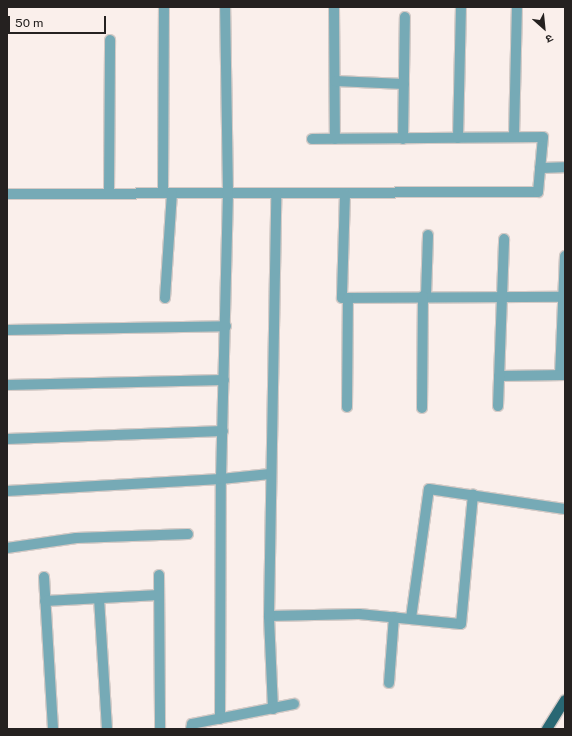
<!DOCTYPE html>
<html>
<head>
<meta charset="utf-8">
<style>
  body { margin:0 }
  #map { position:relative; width:572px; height:736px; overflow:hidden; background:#faefeb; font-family:"Public Sans","Noto Sans Devanagari",sans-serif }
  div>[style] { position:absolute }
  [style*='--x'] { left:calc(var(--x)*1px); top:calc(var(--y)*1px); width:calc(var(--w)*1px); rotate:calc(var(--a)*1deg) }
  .roads { filter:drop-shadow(1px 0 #d4cac6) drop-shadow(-1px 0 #d4cac6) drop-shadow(0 1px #d4cac6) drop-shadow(0 -1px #d4cac6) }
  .minor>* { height:10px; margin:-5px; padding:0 5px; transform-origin:5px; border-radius:5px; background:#76aab6 }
  .major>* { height:10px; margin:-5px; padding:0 5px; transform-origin:5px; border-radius:5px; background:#296773 }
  span { translate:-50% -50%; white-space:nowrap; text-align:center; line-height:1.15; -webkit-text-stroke:3.5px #faefeb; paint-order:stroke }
  .frame { position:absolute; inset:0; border:8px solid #252120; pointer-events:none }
  .north { position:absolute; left:524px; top:8px; width:40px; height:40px; -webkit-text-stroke:3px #faefeb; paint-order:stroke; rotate:153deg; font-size:11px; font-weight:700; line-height:16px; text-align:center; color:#252120 }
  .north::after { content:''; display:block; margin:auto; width:14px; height:18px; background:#252120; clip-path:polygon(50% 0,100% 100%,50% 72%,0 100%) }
  .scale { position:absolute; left:8px; top:16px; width:98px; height:18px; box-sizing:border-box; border:2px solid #252120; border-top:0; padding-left:5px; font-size:12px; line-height:14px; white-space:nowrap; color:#252120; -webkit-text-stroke:3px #faefeb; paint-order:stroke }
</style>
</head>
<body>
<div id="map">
  <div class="roads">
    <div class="minor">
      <i style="--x:334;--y:7;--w:132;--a:89.6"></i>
      <i style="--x:335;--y:81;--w:69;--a:2.5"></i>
      <i style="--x:514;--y:137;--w:130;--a:-88.7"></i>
      <i style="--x:458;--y:138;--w:131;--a:-88.7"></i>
      <i style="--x:403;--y:139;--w:122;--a:-89.1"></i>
      <i style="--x:540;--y:168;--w:25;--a:-2"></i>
      <i style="--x:109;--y:193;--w:153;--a:-89.6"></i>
      <i style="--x:163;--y:193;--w:186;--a:-89.7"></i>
      <i style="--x:7;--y:194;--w:531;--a:-0.22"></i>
      <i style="--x:538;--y:192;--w:55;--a:-84.8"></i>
      <i style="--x:543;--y:137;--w:231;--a:179.5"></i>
      <i style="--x:345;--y:194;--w:104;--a:91.7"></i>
      <i style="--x:342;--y:298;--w:221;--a:-0.3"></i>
      <i style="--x:426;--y:296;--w:61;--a:-88.1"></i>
      <i style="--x:165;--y:298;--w:105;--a:-86.2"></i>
      <i style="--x:7;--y:330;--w:219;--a:-1"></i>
      <i style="--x:560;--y:375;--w:119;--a:-87.6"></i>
      <i style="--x:499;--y:376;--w:66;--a:-0.9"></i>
      <i style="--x:7;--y:385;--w:217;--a:-1.3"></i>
      <i style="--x:498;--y:406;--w:167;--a:-87.9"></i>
      <i style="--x:347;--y:407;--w:109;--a:-89.5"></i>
      <i style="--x:422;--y:408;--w:112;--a:-89.5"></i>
      <i style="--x:7;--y:439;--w:216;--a:-2.1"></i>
      <i style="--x:7;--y:491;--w:214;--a:-3.2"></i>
      <i style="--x:221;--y:479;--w:49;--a:-5.8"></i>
      <i style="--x:7;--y:548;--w:70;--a:-8.2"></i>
      <i style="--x:76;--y:538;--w:112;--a:-2"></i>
      <i style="--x:159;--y:575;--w:154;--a:89.6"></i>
      <i style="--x:44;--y:577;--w:152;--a:86.6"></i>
      <i style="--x:99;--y:598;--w:131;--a:86.5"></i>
      <i style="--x:45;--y:601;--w:114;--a:-3"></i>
      <i style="--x:269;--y:616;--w:90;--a:-1.3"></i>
      <i style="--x:359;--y:614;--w:102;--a:5.6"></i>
      <i style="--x:461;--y:624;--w:130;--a:-84.7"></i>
      <i style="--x:411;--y:618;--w:130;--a:-82.1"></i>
      <i style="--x:429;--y:489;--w:137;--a:8.4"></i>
      <i style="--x:389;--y:683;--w:66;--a:-85.7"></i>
      <i style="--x:273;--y:709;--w:93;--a:-92.5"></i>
      <i style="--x:269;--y:616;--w:422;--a:-89"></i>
      <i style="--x:220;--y:719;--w:240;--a:-89.8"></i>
      <i style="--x:221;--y:479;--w:286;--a:-88.6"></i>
      <i style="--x:228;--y:193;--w:186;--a:-90.9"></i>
      <i style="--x:191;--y:729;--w:5;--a:-79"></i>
      <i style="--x:192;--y:724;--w:104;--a:-11.1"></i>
    </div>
    <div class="major">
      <i style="--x:547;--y:729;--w:34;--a:-58"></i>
    </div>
  </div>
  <div class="frame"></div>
  <div class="north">उ</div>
  <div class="scale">50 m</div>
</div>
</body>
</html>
